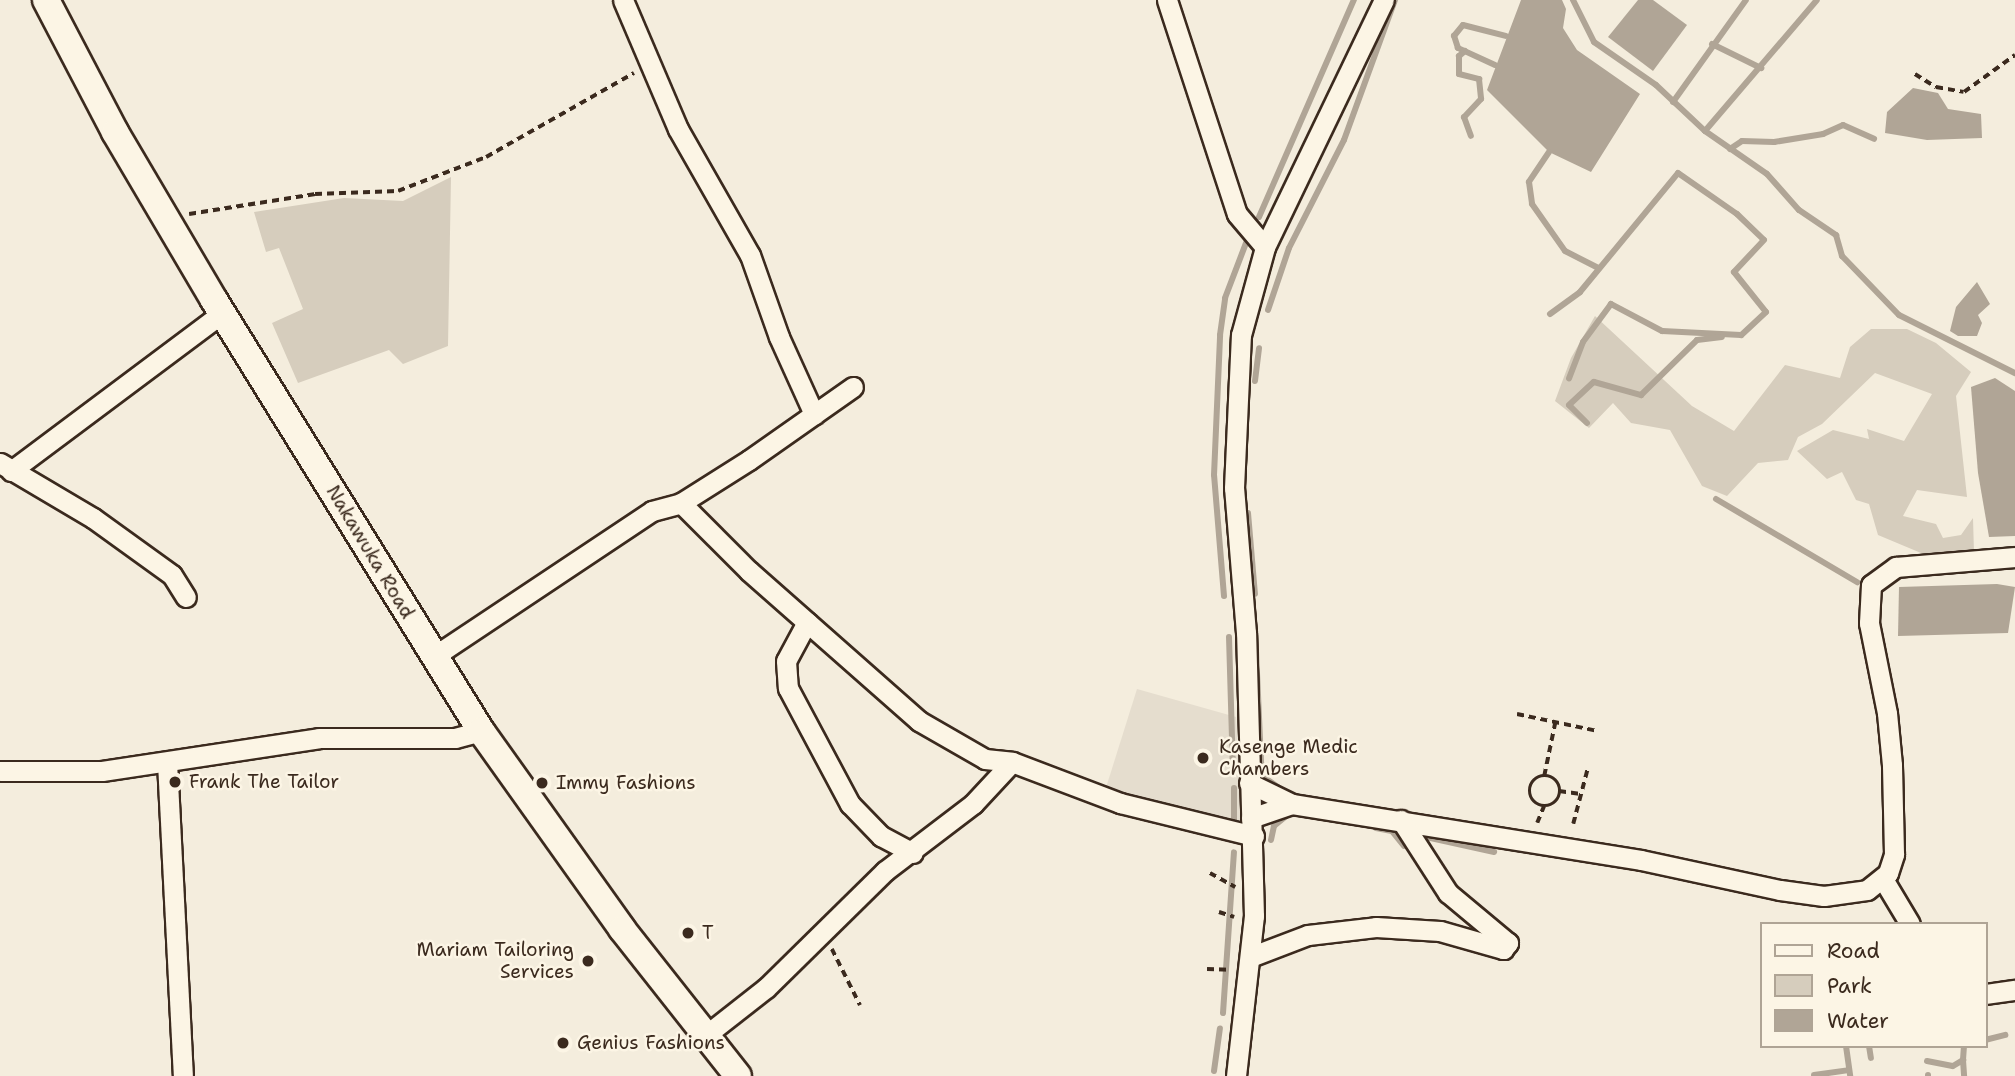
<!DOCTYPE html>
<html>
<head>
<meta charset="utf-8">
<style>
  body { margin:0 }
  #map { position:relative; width:2015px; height:1076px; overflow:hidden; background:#f4eddd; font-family:"Shantell Sans",sans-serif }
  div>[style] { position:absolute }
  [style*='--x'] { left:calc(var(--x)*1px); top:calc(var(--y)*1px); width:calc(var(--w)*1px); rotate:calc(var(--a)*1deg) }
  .built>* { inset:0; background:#e5ddce }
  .green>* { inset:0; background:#d6cdbd }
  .water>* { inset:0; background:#b0a596 }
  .stream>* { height:6px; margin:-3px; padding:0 3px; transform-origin:3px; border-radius:3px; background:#b0a596 }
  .path>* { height:3.5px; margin-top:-1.75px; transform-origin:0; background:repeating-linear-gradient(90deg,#3b2a1e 0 7px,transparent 0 12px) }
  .path>.ring { margin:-1.75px; padding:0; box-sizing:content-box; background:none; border:3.5px solid #3b2a1e; border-radius:50% }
  .roads { filter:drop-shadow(2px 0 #3b2a1e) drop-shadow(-2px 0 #3b2a1e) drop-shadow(0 2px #3b2a1e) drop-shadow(0 -2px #3b2a1e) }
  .minor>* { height:19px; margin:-9.5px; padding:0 9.5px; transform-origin:9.5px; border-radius:9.5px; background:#fcf5e5 }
  .major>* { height:26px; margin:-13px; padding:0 13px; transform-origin:13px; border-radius:13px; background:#fcf5e5 }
  .dots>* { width:19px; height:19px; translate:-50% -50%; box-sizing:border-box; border:4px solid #fcf5e5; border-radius:50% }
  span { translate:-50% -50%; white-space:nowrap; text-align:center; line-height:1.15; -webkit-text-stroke:5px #fcf5e5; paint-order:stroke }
  .street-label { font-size:19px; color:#3b2a1e }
  .poi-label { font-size:19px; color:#3b2a1e }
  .left { translate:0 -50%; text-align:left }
  .right { translate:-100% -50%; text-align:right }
  .legend { position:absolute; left:1760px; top:922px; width:228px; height:126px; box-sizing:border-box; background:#fcf5e5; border:2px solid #afa495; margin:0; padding:9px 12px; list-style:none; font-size:21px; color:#3b2a1e }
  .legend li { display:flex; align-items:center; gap:14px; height:35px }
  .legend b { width:35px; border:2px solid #afa495 }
</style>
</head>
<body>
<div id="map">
  <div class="built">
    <i style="clip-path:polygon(1137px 689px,1236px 717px,1242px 827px,1104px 794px)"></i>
  </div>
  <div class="green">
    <i style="clip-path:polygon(451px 177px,448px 346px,403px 364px,389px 350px,298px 383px,272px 323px,303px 309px,279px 248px,266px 252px,254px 212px,344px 198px,403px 201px)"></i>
    <i style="clip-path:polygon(1595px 316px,1692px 406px,1734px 431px,1785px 365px,1840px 378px,1850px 347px,1871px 329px,1907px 329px,1936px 343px,1971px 372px,1956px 396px,1967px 497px,1917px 490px,1903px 516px,1936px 524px,1943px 538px,1961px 535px,1973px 518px,1974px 553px,1921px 553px,1878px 535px,1869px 504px,1856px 500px,1842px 472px,1827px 479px,1797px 451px,1833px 430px,1869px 439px,1867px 429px,1904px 441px,1932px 394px,1875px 373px,1822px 424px,1798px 437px,1788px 460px,1758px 463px,1727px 496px,1702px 486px,1670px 430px,1631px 423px,1613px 403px,1589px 428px,1555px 401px,1571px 358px)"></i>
  </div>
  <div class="water">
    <i style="clip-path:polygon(1521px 0,1562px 0,1566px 9px,1563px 28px,1577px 50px,1640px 94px,1591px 172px,1549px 152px,1487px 90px)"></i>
    <i style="clip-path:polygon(1638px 0,1653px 0,1687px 25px,1653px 71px,1608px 37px)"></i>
    <i style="clip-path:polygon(1913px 88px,1938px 93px,1948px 109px,1981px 114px,1982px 138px,1927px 140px,1885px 133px,1887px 112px)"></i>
    <i style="clip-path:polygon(1977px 282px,1990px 304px,1978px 315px,1982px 323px,1977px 336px,1958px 336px,1950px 331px,1956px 307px)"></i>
    <i style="clip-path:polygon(1995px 378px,2015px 391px,2015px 536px,1989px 537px,1978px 473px,1971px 387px)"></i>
    <i style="clip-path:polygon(1997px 584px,2015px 587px,2008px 633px,1898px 636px,1899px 587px)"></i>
  </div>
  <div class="stream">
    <i style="--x:1573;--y:0;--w:47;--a:63.4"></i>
    <i style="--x:1594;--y:42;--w:75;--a:34.7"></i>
    <i style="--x:1656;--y:85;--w:67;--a:43.2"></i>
    <i style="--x:1705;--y:131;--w:75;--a:34.7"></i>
    <i style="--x:1767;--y:174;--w:48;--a:48.4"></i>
    <i style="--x:1799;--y:210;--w:45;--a:34"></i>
    <i style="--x:1836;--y:235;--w:22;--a:74"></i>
    <i style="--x:1842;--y:256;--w:82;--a:46"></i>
    <i style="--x:1899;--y:315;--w:130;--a:26.6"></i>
    <i style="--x:1712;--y:44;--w:55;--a:26.1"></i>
    <i style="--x:1465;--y:51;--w:8;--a:140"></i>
    <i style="--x:1459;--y:56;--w:18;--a:90"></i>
    <i style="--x:1459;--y:74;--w:21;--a:14"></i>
    <i style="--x:1479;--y:79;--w:20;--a:84"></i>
    <i style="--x:1481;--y:99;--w:25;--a:133"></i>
    <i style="--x:1464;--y:117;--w:20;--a:70"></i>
    <i style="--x:1495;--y:65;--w:41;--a:-155.3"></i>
    <i style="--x:1458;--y:48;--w:13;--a:-108"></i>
    <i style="--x:1454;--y:36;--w:14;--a:-51"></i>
    <i style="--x:1463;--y:25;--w:44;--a:14.3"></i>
    <i style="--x:1673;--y:102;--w:125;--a:-54.4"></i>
    <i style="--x:1705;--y:131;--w:172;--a:-49.5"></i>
    <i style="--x:1730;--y:149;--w:14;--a:-34"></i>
    <i style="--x:1742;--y:141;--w:32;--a:2"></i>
    <i style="--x:1774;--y:142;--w:50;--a:-9.3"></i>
    <i style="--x:1823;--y:134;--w:22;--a:-24"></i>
    <i style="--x:1843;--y:125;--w:34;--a:24"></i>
    <i style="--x:1549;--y:152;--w:36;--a:124"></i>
    <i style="--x:1529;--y:182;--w:22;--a:82"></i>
    <i style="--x:1532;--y:204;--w:57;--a:54.9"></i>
    <i style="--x:1565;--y:251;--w:38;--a:27"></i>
    <i style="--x:1259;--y:217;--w:237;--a:-66.4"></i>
    <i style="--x:1268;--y:310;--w:65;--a:-71.3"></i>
    <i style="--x:1289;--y:248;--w:121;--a:-63"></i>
    <i style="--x:1344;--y:140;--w:149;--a:-70"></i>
    <i style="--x:1550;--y:314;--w:37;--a:-36"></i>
    <i style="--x:1580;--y:292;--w:154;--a:-50.5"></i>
    <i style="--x:1678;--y:173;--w:72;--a:34.8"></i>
    <i style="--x:1737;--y:214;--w:37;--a:44"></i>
    <i style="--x:1764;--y:240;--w:44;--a:133.2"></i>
    <i style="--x:1734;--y:272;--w:51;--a:51.3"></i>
    <i style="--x:1766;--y:312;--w:34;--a:137"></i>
    <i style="--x:1741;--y:335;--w:79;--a:-177.1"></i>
    <i style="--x:1662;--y:331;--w:58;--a:-152.1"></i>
    <i style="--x:1611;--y:304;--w:47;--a:126.4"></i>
    <i style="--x:1583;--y:342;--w:39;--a:111"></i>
    <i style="--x:1255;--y:381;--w:33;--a:-83"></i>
    <i style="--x:1587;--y:423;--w:25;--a:-135"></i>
    <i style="--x:1569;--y:405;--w:34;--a:-43"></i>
    <i style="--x:1594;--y:382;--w:49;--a:15.5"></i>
    <i style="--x:1641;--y:395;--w:78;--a:-44.5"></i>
    <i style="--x:1697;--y:340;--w:25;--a:-7"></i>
    <i style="--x:1716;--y:499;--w:164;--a:30.5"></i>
    <i style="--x:1248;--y:513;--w:81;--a:85.1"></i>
    <i style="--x:1224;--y:596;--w:121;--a:-94.7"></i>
    <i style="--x:1214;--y:475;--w:140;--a:-87.5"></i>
    <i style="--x:1220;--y:335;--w:37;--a:-82"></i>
    <i style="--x:1225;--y:298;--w:59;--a:-69.1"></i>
    <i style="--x:1229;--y:637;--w:131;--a:88.3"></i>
    <i style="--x:1256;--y:651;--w:111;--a:87.4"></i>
    <i style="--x:1261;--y:762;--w:16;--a:76"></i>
    <i style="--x:1265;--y:778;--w:19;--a:35"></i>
    <i style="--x:1234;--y:824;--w:36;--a:-90"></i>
    <i style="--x:1376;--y:828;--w:16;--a:11"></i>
    <i style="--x:1392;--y:831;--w:19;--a:51"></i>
    <i style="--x:1417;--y:835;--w:79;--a:12.4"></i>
    <i style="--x:1271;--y:840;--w:14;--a:-78"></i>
    <i style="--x:1274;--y:826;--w:21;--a:-39"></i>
    <i style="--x:1223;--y:1013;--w:161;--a:-86.1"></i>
    <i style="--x:1985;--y:1040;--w:21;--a:-14"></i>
    <i style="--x:1846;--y:1046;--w:30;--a:82"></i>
    <i style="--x:1869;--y:1046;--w:12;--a:81"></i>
    <i style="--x:1963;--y:1060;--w:14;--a:-86"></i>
    <i style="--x:1927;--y:1061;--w:26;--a:11"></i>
    <i style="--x:1953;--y:1066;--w:12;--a:-31"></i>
    <i style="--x:1963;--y:1060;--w:16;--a:86"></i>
    <i style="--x:1214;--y:1071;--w:43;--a:-82.1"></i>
    <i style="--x:1814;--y:1075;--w:35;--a:-8"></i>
    <i style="--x:1928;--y:1075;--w:1;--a:90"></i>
  </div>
  <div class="path">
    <i style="--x:1915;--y:74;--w:25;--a:32"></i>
    <i style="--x:1936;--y:87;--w:28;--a:10"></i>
    <i style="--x:1964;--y:92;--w:63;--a:-36"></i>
    <i style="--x:189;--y:214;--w:128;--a:-9"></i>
    <i style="--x:315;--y:194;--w:83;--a:-2.1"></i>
    <i style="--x:398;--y:191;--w:94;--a:-21.1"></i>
    <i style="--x:486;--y:157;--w:170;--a:-29.6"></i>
    <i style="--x:1517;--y:714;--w:83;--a:11.9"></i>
    <i style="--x:1544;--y:776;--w:54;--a:-78.3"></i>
    <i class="ring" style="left:1530px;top:776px;width:26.5px;height:26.5px"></i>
    <i style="--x:1559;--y:791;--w:22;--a:8"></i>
    <i style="--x:1537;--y:823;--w:18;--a:-68"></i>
    <i style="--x:1573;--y:824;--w:59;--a:-75.3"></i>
    <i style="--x:1210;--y:873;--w:29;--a:29"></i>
    <i style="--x:1219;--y:912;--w:16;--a:18"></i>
    <i style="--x:832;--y:949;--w:63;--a:63.4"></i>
    <i style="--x:1207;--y:969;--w:23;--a:2"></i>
  </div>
  <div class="roads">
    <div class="minor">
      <i style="--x:623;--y:0;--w:140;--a:66.9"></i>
      <i style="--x:678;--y:129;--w:145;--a:60.3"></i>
      <i style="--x:750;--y:255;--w:87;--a:70.5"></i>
      <i style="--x:779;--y:337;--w:85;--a:65.6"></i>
      <i style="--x:1167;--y:0;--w:225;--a:71.9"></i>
      <i style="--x:1237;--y:214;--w:43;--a:49.7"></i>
      <i style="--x:0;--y:463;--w:108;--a:30.6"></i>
      <i style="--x:93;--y:518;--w:97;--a:35.8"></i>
      <i style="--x:172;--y:575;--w:26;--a:58"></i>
      <i style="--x:11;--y:471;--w:264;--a:-36.8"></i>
      <i style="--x:681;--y:503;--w:96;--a:45"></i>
      <i style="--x:749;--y:571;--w:227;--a:41.4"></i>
      <i style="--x:919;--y:721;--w:76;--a:29.9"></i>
      <i style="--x:985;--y:759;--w:27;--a:6"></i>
      <i style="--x:807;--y:622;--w:44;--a:118.3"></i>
      <i style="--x:786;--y:661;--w:27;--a:86"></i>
      <i style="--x:788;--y:688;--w:132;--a:61.9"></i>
      <i style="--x:850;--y:804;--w:45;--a:45.9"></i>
      <i style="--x:881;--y:836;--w:36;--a:28"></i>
      <i style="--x:433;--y:657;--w:263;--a:-33.7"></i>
      <i style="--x:652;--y:511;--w:30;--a:-15"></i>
      <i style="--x:681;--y:503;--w:80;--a:-32.3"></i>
      <i style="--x:749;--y:460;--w:127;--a:-35.1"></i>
      <i style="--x:167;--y:762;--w:314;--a:87.1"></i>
      <i style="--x:0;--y:771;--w:102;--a:0"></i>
      <i style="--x:102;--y:771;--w:219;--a:-8.6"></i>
      <i style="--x:319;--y:738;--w:136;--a:0"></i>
      <i style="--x:455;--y:738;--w:27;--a:-15"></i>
      <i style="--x:1249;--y:783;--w:48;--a:26"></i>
      <i style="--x:1292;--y:804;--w:353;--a:9.1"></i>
      <i style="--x:1641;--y:860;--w:142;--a:12.2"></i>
      <i style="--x:1780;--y:890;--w:44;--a:7.8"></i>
      <i style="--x:1824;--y:896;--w:43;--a:-7.9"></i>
      <i style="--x:1867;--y:890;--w:27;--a:-39"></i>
      <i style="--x:1888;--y:873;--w:20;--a:-72"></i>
      <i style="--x:1894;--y:854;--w:89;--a:-91.3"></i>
      <i style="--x:1892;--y:765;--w:52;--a:-95.5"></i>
      <i style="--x:1887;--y:713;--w:92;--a:-101.3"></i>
      <i style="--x:1869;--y:623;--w:38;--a:-87"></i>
      <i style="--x:1871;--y:585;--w:31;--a:-36"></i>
      <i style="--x:1896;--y:567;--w:119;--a:-4.8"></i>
      <i style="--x:1251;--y:818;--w:43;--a:-18.9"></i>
      <i style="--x:1883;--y:879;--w:52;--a:59"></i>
      <i style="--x:1250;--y:957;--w:62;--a:-20.8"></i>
      <i style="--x:1308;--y:935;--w:68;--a:-6.7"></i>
      <i style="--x:1376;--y:927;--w:64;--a:3.6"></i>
      <i style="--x:1440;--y:931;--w:66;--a:15.9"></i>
      <i style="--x:1503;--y:949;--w:8;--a:-50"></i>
      <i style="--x:1508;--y:943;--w:78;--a:-140.2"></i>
      <i style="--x:1448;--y:893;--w:87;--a:-122.8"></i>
      <i style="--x:1985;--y:994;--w:30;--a:-8"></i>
      <i style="--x:706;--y:1035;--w:76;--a:-38.1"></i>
      <i style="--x:766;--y:988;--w:167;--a:-44.5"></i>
      <i style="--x:885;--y:871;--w:111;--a:-37.3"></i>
      <i style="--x:973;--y:804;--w:57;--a:-47.1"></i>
      <i style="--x:1012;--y:762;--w:116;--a:20.8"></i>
      <i style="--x:1120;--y:803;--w:138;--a:13.8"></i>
      <i style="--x:1236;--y:1076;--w:161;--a:-83.6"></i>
      <i style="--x:1254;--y:916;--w:283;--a:-91.6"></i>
      <i style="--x:1246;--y:633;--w:145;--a:-94.7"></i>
      <i style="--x:1234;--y:488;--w:153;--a:-87.4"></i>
      <i style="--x:1241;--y:335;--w:91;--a:-74.7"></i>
      <i style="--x:1265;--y:247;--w:274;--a:-64.3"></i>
    </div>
    <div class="major">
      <i style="--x:46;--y:0;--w:149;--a:62.4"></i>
      <i style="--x:115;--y:132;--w:195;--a:59.5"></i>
      <i style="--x:214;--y:300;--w:507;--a:58.22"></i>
      <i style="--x:481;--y:731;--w:243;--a:54.5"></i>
      <i style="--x:622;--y:929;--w:187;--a:51.7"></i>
    </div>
  </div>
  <div class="dots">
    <i style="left:1203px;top:758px;background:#3b2a1e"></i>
    <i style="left:175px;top:782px;background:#3b2a1e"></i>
    <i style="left:542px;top:783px;background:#3b2a1e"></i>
    <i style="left:688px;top:933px;background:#3b2a1e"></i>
    <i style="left:588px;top:961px;background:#3b2a1e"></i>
    <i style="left:563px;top:1043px;background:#3b2a1e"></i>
  </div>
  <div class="street-label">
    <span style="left:370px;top:552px;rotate:59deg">Nakawuka Road</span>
  </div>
  <div class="poi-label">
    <span class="left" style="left:1219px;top:758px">Kasenge Medic<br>Chambers</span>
    <span class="left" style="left:189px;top:782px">Frank The Tailor</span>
    <span class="left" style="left:556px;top:783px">Immy Fashions</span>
    <span class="left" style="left:702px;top:933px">T</span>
    <span class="right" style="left:574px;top:961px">Mariam Tailoring<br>Services</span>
    <span class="left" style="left:577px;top:1043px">Genius Fashions</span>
  </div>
  <ul class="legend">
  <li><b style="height:9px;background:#fcf5e5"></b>Road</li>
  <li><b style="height:19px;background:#d6cdbd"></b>Park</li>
  <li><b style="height:19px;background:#b0a596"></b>Water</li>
  </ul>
</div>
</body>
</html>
